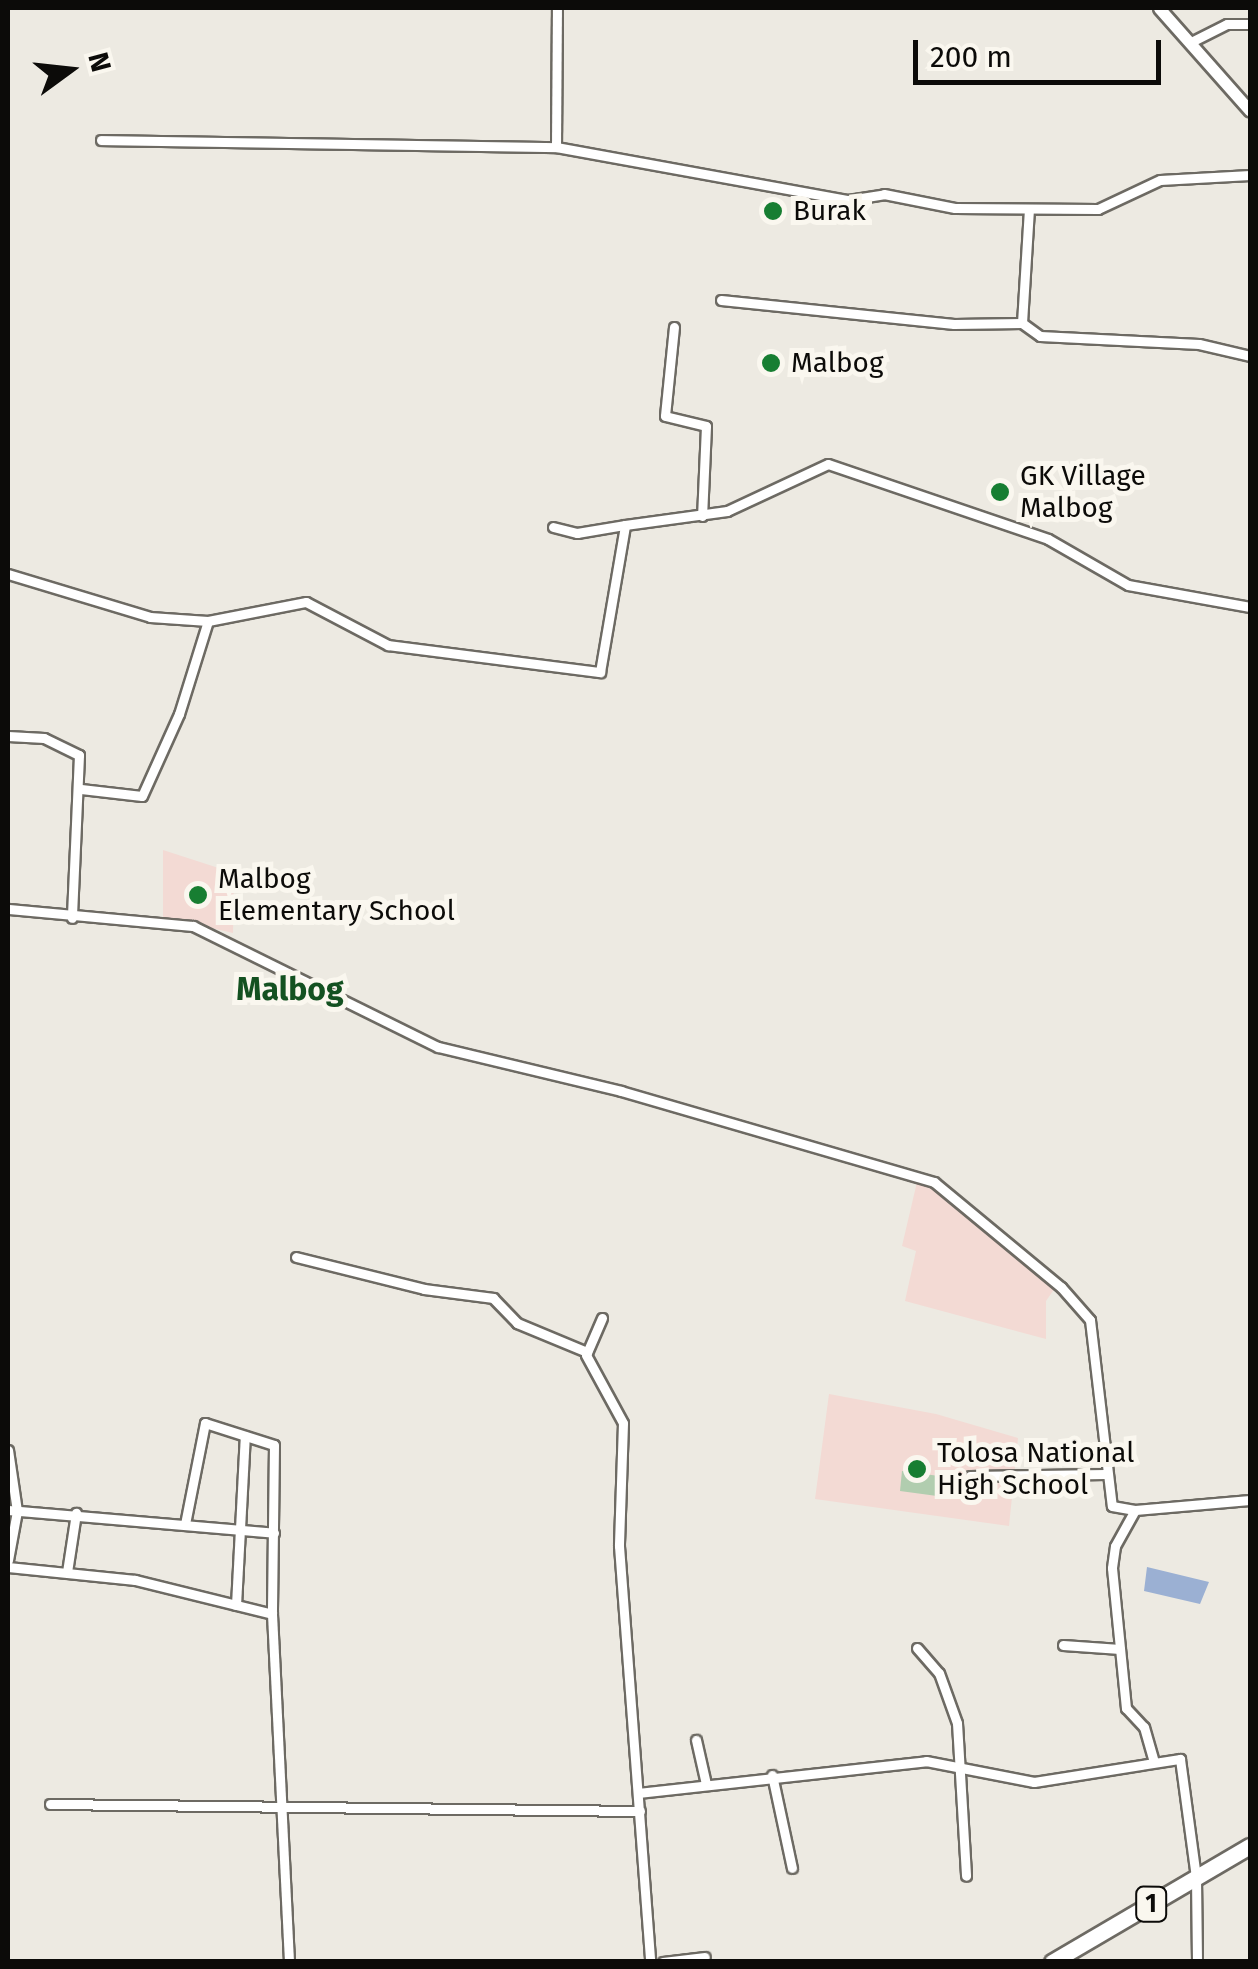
<!DOCTYPE html>
<html>
<head>
<meta charset="utf-8">
<style>
  body { margin:0 }
  #map { position:relative; width:1258px; height:1969px; overflow:hidden; background:#edeae2; font-family:"Fira Sans",sans-serif }
  div>[style] { position:absolute }
  [style*='--x'] { left:calc(var(--x)*1px); top:calc(var(--y)*1px); width:calc(var(--w)*1px); rotate:calc(var(--a)*1deg) }
  .education>* { inset:0; background:#f3dad4 }
  .green>* { inset:0; background:#b1cdaf }
  .water>* { inset:0; background:#9bb0d3 }
  .roads { filter:drop-shadow(2px 0 #6d6a63) drop-shadow(-2px 0 #6d6a63) drop-shadow(0 2px #6d6a63) drop-shadow(0 -2px #6d6a63) }
  .minor>* { height:9px; margin:-4.5px; padding:0 4.5px; transform-origin:4.5px; border-radius:4.5px; background:#fff }
  .tertiary>* { height:11px; margin:-5.5px; padding:0 5.5px; transform-origin:5.5px; border-radius:5.5px; background:#fff }
  .trunk>* { height:15px; margin:-7.5px; padding:0 7.5px; transform-origin:7.5px; border-radius:7.5px; background:#fff }
  .dots>* { width:28px; height:28px; translate:-50% -50%; box-sizing:border-box; border:5px solid #faf7ef; border-radius:50% }
  span { translate:-50% -50%; white-space:nowrap; text-align:center; line-height:1.15; -webkit-text-stroke:10px #faf7ef; paint-order:stroke }
  .shield-label span { padding:2px 8px; background:#faf7ef; border:2px solid; border-radius:8px; -webkit-text-stroke-width:0 }
  .shield-label { font-size:25px; color:#0c0b09; font-weight:700 }
  .poi-label { font-size:28px; color:#0c0b09 }
  .left { translate:0 -50%; text-align:left }
  .quarter-label { font-size:32px; color:#135121; font-weight:700 }
  .frame { position:absolute; inset:0; border:10px solid #0c0b09; pointer-events:none }
  .north { position:absolute; left:20px; top:20px; width:100px; height:100px; -webkit-text-stroke:8px #faf7ef; paint-order:stroke; rotate:75deg; font-size:28px; font-weight:700; line-height:40px; text-align:center; color:#0c0b09 }
  .north::after { content:''; display:block; margin:auto; width:35px; height:45px; background:#0c0b09; clip-path:polygon(50% 0,100% 100%,50% 72%,0 100%) }
  .scale { position:absolute; left:913px; top:40px; width:248px; height:45px; box-sizing:border-box; border:5px solid #0c0b09; border-top:0; padding-left:12px; font-size:30px; line-height:35px; white-space:nowrap; color:#0c0b09; -webkit-text-stroke:8px #faf7ef; paint-order:stroke }
</style>
</head>
<body>
<div id="map">
  <div class="education">
    <i style="clip-path:polygon(163px 850px,234px 873px,233px 933px,163px 917px)"></i>
    <i style="clip-path:polygon(917px 1182px,932px 1185px,1055px 1288px,1046px 1301px,1046px 1339px,905px 1301px,916px 1251px,902px 1246px)"></i>
    <i style="clip-path:polygon(829px 1394px,936px 1414px,1018px 1438px,1009px 1526px,815px 1499px)"></i>
  </div>
  <div class="green">
    <i style="clip-path:polygon(902px 1471px,939px 1476px,937px 1496px,900px 1491px)"></i>
  </div>
  <div class="water">
    <i style="clip-path:polygon(1147px 1567px,1209px 1582px,1200px 1604px,1144px 1591px)"></i>
  </div>
  <div class="roads">
    <div class="minor">
      <i style="--x:1191;--y:42;--w:40;--a:-26.6"></i>
      <i style="--x:1227;--y:24;--w:23;--a:0"></i>
      <i style="--x:101;--y:140;--w:455;--a:0.9"></i>
      <i style="--x:556;--y:147;--w:297;--a:10.3"></i>
      <i style="--x:848;--y:200;--w:36;--a:-9"></i>
      <i style="--x:884;--y:194;--w:72;--a:11.2"></i>
      <i style="--x:955;--y:208;--w:143;--a:0.4"></i>
      <i style="--x:1098;--y:209;--w:68;--a:-25.1"></i>
      <i style="--x:1160;--y:180;--w:90;--a:-3.2"></i>
      <i style="--x:556;--y:147;--w:139;--a:-89.6"></i>
      <i style="--x:721;--y:300;--w:234;--a:5.9"></i>
      <i style="--x:954;--y:324;--w:68;--a:-0.8"></i>
      <i style="--x:1022;--y:323;--w:113;--a:-86.5"></i>
      <i style="--x:1022;--y:323;--w:22;--a:36"></i>
      <i style="--x:1040;--y:336;--w:159;--a:2.9"></i>
      <i style="--x:1199;--y:344;--w:52;--a:13.2"></i>
      <i style="--x:674;--y:327;--w:89;--a:95.8"></i>
      <i style="--x:665;--y:416;--w:42;--a:13.7"></i>
      <i style="--x:706;--y:426;--w:90;--a:92.5"></i>
      <i style="--x:553;--y:527;--w:25;--a:14"></i>
      <i style="--x:577;--y:533;--w:49;--a:-9.5"></i>
      <i style="--x:8;--y:574;--w:148;--a:16.8"></i>
      <i style="--x:150;--y:617;--w:58;--a:3.9"></i>
      <i style="--x:8;--y:736;--w:36;--a:3"></i>
      <i style="--x:44;--y:738;--w:39;--a:26"></i>
      <i style="--x:79;--y:755;--w:163;--a:92.5"></i>
      <i style="--x:81;--y:789;--w:61;--a:6.5"></i>
      <i style="--x:142;--y:796;--w:90;--a:-65.7"></i>
      <i style="--x:179;--y:714;--w:97;--a:-72.7"></i>
      <i style="--x:208;--y:621;--w:100;--a:-11"></i>
      <i style="--x:306;--y:602;--w:93;--a:27.7"></i>
      <i style="--x:388;--y:645;--w:214;--a:7.3"></i>
      <i style="--x:600;--y:672;--w:149;--a:-80.3"></i>
      <i style="--x:625;--y:525;--w:103;--a:-7.8"></i>
      <i style="--x:727;--y:511;--w:111;--a:-25"></i>
      <i style="--x:828;--y:464;--w:232;--a:18.8"></i>
      <i style="--x:1048;--y:539;--w:92;--a:29.9"></i>
      <i style="--x:1128;--y:585;--w:124;--a:10.2"></i>
      <i style="--x:8;--y:909;--w:186;--a:5.3"></i>
      <i style="--x:193;--y:926;--w:273;--a:26.3"></i>
      <i style="--x:438;--y:1047;--w:188;--a:13.5"></i>
      <i style="--x:621;--y:1091;--w:326;--a:16.2"></i>
      <i style="--x:934;--y:1182;--w:165;--a:39.6"></i>
      <i style="--x:1061;--y:1287;--w:44;--a:48.7"></i>
      <i style="--x:1090;--y:1320;--w:187;--a:83.3"></i>
      <i style="--x:1112;--y:1506;--w:23;--a:10"></i>
      <i style="--x:1135;--y:1510;--w:115;--a:-5"></i>
      <i style="--x:296;--y:1257;--w:132;--a:14"></i>
      <i style="--x:424;--y:1289;--w:70;--a:7.4"></i>
      <i style="--x:493;--y:1298;--w:35;--a:46"></i>
      <i style="--x:517;--y:1323;--w:76;--a:22.5"></i>
      <i style="--x:602;--y:1318;--w:40;--a:113.4"></i>
      <i style="--x:586;--y:1355;--w:77;--a:61.4"></i>
      <i style="--x:623;--y:1423;--w:123;--a:91.9"></i>
      <i style="--x:619;--y:1546;--w:417;--a:85.7"></i>
      <i style="--x:8;--y:1450;--w:62;--a:81.6"></i>
      <i style="--x:17;--y:1511;--w:50;--a:100.4"></i>
      <i style="--x:970;--y:1476;--w:135;--a:-0.8"></i>
      <i style="--x:8;--y:1510;--w:267;--a:4.9"></i>
      <i style="--x:1135;--y:1510;--w:41;--a:119.1"></i>
      <i style="--x:1115;--y:1546;--w:22;--a:98"></i>
      <i style="--x:1112;--y:1568;--w:141;--a:84.3"></i>
      <i style="--x:1126;--y:1708;--w:26;--a:47"></i>
      <i style="--x:1144;--y:1727;--w:35;--a:74"></i>
      <i style="--x:185;--y:1524;--w:103;--a:-78.8"></i>
      <i style="--x:205;--y:1423;--w:72;--a:17.7"></i>
      <i style="--x:274;--y:1445;--w:169;--a:90.7"></i>
      <i style="--x:272;--y:1614;--w:348;--a:87.2"></i>
      <i style="--x:8;--y:1567;--w:128;--a:5.8"></i>
      <i style="--x:135;--y:1580;--w:141;--a:13.9"></i>
      <i style="--x:67;--y:1572;--w:60;--a:-81.3"></i>
      <i style="--x:236;--y:1605;--w:169;--a:-87"></i>
      <i style="--x:1063;--y:1645;--w:57;--a:4"></i>
      <i style="--x:917;--y:1648;--w:33;--a:49"></i>
      <i style="--x:939;--y:1673;--w:53;--a:70.2"></i>
      <i style="--x:957;--y:1723;--w:153;--a:86.6"></i>
      <i style="--x:696;--y:1740;--w:45;--a:77.2"></i>
      <i style="--x:772;--y:1775;--w:95;--a:77.9"></i>
      <i style="--x:638;--y:1793;--w:290;--a:-6.3"></i>
      <i style="--x:926;--y:1761;--w:110;--a:11"></i>
      <i style="--x:1034;--y:1782;--w:148;--a:-9"></i>
      <i style="--x:1180;--y:1759;--w:120;--a:82.3"></i>
      <i style="--x:1196;--y:1878;--w:84;--a:89.3"></i>
      <i style="--x:50;--y:1804;--w:590;--a:0.68"></i>
      <i style="--x:663;--y:1962;--w:42;--a:-6.8"></i>
    </div>
    <div class="tertiary">
      <i style="--x:1159;--y:8;--w:137;--a:48.5"></i>
    </div>
    <div class="trunk">
      <i style="--x:1052;--y:1962;--w:229;--a:-30.4"></i>
    </div>
  </div>
  <div class="dots">
    <i style="left:773px;top:211px;background:#177e32"></i>
    <i style="left:771px;top:363px;background:#177e32"></i>
    <i style="left:1000px;top:492px;background:#177e32"></i>
    <i style="left:198px;top:895px;background:#177e32"></i>
    <i style="left:917px;top:1469px;background:#177e32"></i>
  </div>
  <div class="shield-label">
    <span style="left:1151px;top:1904px">1</span>
  </div>
  <div class="poi-label">
    <span class="left" style="left:793px;top:211px">Burak</span>
    <span class="left" style="left:791px;top:363px">Malbog</span>
    <span class="left" style="left:1020px;top:492px">GK Village<br>Malbog</span>
    <span class="left" style="left:218px;top:895px">Malbog<br>Elementary School</span>
    <span class="left" style="left:937px;top:1469px">Tolosa National<br>High School</span>
  </div>
  <div class="quarter-label">
    <span style="left:290px;top:989px">Malbog</span>
  </div>
  <div class="frame"></div>
  <div class="north">N</div>
  <div class="scale">200 m</div>
</div>
</body>
</html>
